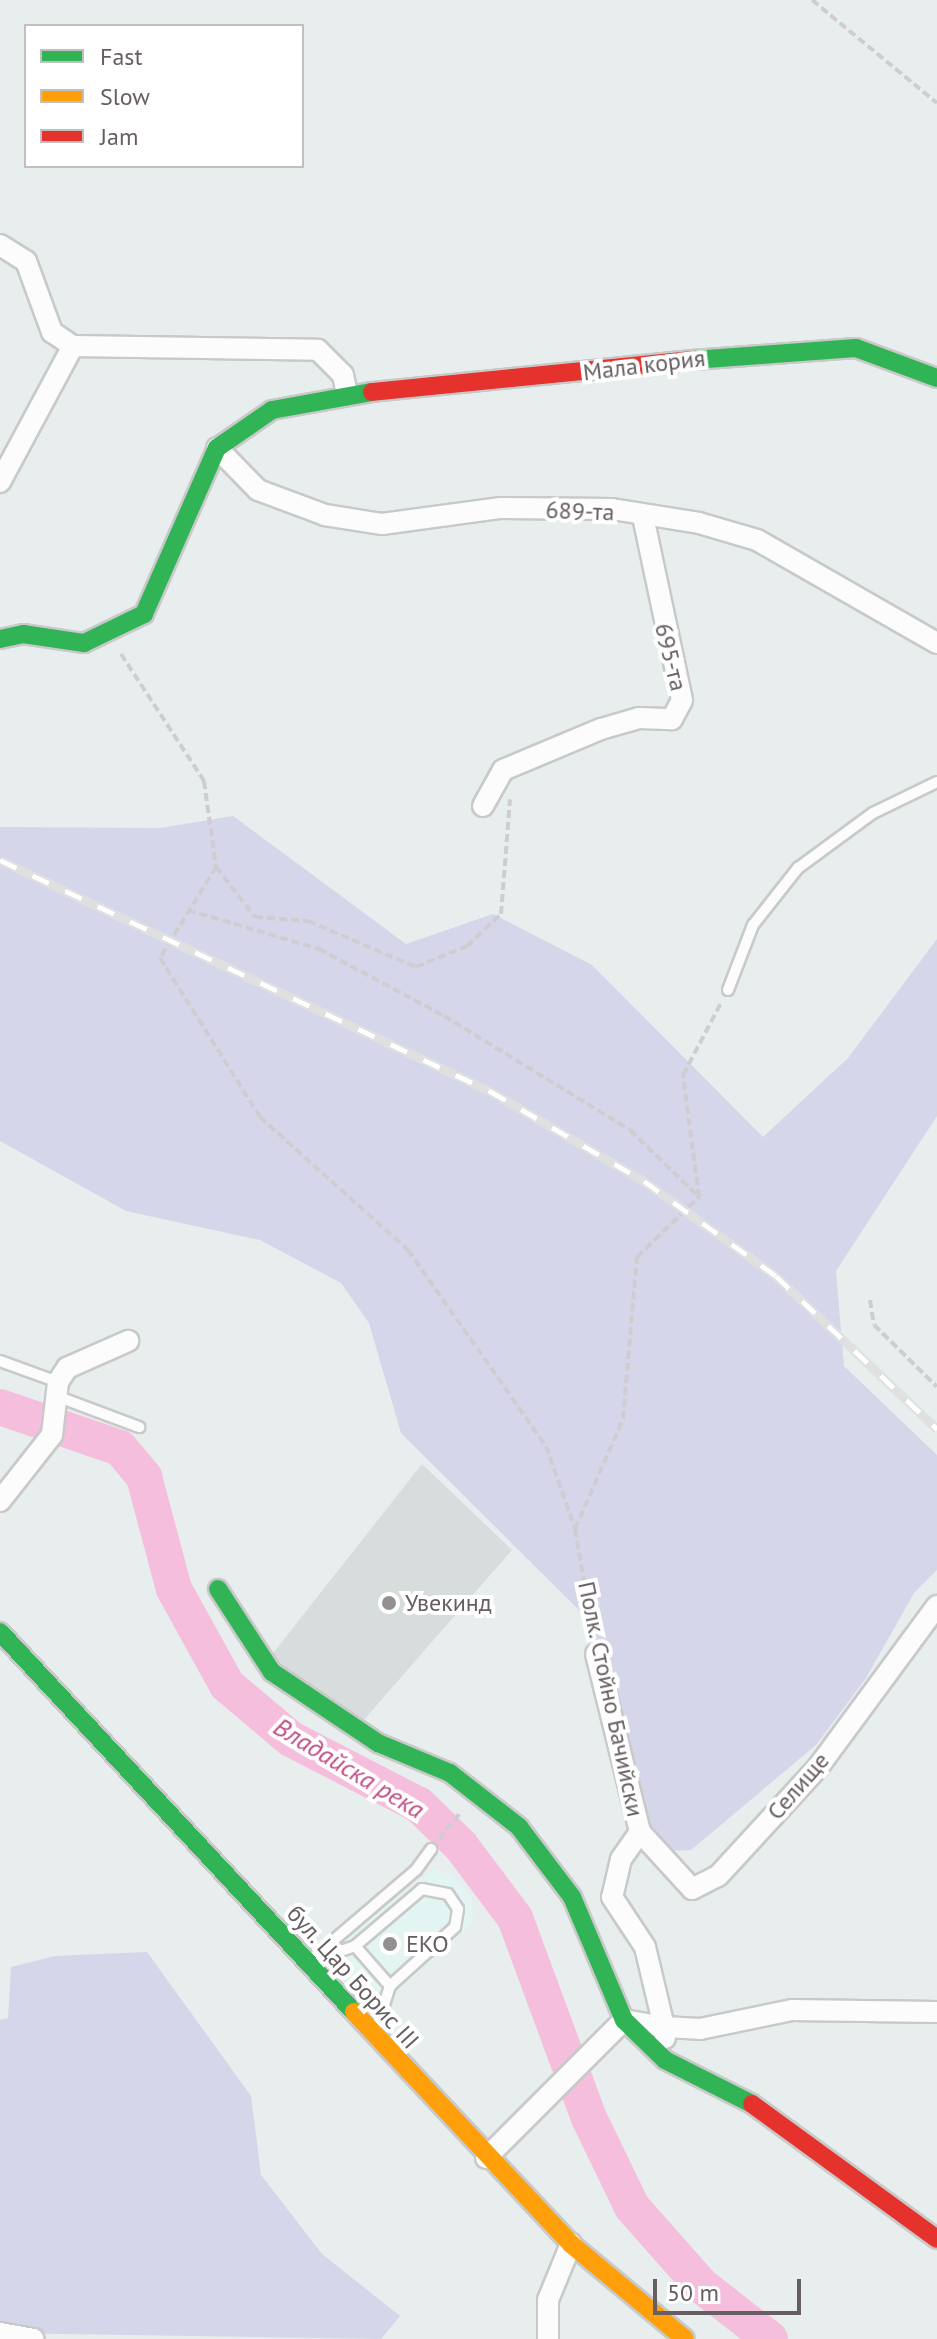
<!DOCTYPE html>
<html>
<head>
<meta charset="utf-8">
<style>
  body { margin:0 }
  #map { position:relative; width:937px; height:2339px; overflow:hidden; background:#e8eded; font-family:"PT Sans",sans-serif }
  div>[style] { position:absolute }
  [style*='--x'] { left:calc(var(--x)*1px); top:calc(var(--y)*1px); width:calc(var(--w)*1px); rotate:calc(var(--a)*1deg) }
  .commercial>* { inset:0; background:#e2f5f2 }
  .education>* { inset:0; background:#d6dddc }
  .green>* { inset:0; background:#d5d6e9 }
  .river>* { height:36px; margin:-18px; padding:0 18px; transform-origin:18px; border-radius:18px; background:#f5bedc }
  .path>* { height:4px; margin-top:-2px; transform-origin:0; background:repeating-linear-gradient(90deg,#cfcdd2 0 8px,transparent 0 12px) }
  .roads { filter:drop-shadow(2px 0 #c9c9c9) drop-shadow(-2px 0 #c9c9c9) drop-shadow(0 2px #c9c9c9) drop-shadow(0 -2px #c9c9c9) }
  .lane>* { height:10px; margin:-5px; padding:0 5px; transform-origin:5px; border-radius:5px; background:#fcfcfc }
  .street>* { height:20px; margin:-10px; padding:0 10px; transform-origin:10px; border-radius:10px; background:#fcfcfc }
  .fast>* { height:18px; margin:-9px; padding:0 9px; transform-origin:9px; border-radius:9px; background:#30b455 }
  .slow>* { height:18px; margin:-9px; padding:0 9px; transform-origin:9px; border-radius:9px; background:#ff9f0a }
  .jam>* { height:18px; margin:-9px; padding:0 9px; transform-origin:9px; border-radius:9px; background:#e5322d }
  .rail>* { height:9px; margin-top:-4.5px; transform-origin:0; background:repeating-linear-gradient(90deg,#fff 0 18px,#e0e0e0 0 36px); box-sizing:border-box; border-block:2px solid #e0e0e0 }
  .dots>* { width:22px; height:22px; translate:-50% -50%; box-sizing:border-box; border:4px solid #fff; border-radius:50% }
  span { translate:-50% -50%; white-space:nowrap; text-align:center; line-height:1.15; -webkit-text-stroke:8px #fff; paint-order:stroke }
  .street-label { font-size:24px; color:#665e61 }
  .poi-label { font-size:24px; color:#665e61 }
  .left { translate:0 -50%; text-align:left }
  .water-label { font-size:26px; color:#bf4d81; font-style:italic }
  .legend { position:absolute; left:24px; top:24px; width:280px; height:144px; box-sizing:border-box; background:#fff; border:2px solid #c2bfc0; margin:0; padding:10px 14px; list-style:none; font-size:24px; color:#665e61 }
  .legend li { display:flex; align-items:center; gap:16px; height:40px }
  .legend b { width:40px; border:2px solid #c2bfc0 }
  .scale { position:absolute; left:653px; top:2279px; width:148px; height:36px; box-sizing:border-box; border:4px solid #665e61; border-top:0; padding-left:10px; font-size:24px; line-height:28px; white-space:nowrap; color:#665e61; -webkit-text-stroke:6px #fff; paint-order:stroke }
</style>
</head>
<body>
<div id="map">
  <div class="commercial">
    <i style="clip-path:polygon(434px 1869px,453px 1876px,472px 1898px,473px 1923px,377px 2010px,327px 1952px)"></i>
  </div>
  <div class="education">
    <i style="clip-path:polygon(422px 1464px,512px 1550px,362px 1722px,270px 1657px)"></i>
  </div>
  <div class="green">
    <i style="clip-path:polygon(233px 816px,406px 944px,493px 914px,592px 965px,763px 1137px,848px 1058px,937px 939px,937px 1116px,836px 1271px,844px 1366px,937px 1455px,937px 1570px,914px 1593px,866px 1678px,816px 1745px,691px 1850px,664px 1851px,641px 1823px,592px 1623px,401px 1433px,369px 1323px,341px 1283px,260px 1240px,126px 1211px,0 1141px,0 827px,160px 828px)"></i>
    <i style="clip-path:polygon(147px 1952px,251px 2096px,261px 2175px,322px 2254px,400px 2316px,381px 2339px,0 2333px,0 2020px,8px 2018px,11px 1967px,55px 1956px)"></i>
  </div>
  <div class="river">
    <i style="--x:0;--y:1407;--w:127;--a:18.9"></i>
    <i style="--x:120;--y:1448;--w:38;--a:50"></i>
    <i style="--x:144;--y:1477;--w:116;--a:75"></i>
    <i style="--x:174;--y:1589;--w:110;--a:61.1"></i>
    <i style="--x:227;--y:1685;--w:84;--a:40.2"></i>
    <i style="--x:291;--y:1739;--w:144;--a:27.3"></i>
    <i style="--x:419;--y:1805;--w:59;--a:44.3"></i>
    <i style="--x:461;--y:1846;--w:90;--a:53.1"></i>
    <i style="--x:515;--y:1918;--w:213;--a:69.7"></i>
    <i style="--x:589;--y:2118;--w:99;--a:64.2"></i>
    <i style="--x:632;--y:2207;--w:106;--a:48.5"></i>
    <i style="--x:702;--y:2286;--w:86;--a:37.9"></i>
  </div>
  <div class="path">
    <i style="--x:812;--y:0;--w:162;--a:39.5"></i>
    <i style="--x:121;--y:654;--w:152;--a:56.8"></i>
    <i style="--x:204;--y:781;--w:87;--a:82.1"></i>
    <i style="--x:216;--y:867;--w:63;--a:52"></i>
    <i style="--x:255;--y:917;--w:53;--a:4.3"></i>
    <i style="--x:308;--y:921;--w:117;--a:23.1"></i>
    <i style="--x:416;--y:967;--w:55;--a:-22.4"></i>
    <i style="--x:467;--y:946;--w:47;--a:-43.3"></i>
    <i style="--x:501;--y:914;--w:115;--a:-85.5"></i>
    <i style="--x:216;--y:867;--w:107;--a:121.6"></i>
    <i style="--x:160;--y:958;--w:188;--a:57.8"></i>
    <i style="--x:260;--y:1117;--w:199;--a:41.9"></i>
    <i style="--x:408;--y:1250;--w:240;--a:54.9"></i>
    <i style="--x:546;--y:1446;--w:88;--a:70.7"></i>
    <i style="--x:575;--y:1529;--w:108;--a:80.4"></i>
    <i style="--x:188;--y:910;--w:137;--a:16.6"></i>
    <i style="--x:319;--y:949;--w:142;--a:28.2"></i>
    <i style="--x:444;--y:1016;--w:218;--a:31.5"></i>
    <i style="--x:630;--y:1130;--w:96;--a:44.2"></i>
    <i style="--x:870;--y:1300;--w:25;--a:81"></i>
    <i style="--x:874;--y:1325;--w:88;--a:44.5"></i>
    <i style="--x:575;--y:1529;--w:120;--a:-66.4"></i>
    <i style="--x:623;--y:1419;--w:163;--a:-85.1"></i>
    <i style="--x:637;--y:1257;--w:86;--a:-44.1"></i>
    <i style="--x:699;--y:1197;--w:123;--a:-97.5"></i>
    <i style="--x:683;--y:1075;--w:81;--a:-62.2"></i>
    <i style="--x:439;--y:1839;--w:36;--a:-51"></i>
  </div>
  <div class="roads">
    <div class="lane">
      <i style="--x:728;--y:990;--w:70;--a:-69"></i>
      <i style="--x:753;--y:925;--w:73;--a:-51.7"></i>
      <i style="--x:798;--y:868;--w:93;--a:-36.3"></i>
      <i style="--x:873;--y:813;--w:71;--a:-25.8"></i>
      <i style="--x:0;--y:1361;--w:62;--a:19.9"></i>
      <i style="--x:56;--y:1396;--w:89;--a:20.5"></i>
      <i style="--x:355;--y:1946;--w:53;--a:48.8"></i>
      <i style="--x:314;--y:1957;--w:134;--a:-40.5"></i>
      <i style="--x:416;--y:1870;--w:26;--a:-54"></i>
      <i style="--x:312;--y:1961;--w:46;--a:-19.2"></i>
      <i style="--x:355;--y:1946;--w:88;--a:-40.4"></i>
      <i style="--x:422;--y:1889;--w:26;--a:11"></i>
      <i style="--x:448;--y:1894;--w:18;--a:56"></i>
      <i style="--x:458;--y:1909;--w:18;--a:99"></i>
      <i style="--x:455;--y:1927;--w:88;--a:137.8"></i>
      <i style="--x:390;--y:1986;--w:46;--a:107.7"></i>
    </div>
    <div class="street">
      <i style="--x:0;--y:245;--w:31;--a:32"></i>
      <i style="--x:26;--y:261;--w:76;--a:69.9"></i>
      <i style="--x:52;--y:332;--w:25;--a:34"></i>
      <i style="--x:73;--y:346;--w:245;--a:0.9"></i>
      <i style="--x:318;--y:350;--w:35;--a:45"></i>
      <i style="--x:343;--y:375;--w:19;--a:78"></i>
      <i style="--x:217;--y:448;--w:59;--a:45.7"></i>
      <i style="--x:258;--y:490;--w:72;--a:20.5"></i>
      <i style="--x:325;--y:515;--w:58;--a:9"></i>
      <i style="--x:382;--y:524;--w:120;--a:-7.7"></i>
      <i style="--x:501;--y:508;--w:111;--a:0.5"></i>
      <i style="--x:612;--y:509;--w:88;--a:9.1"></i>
      <i style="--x:699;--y:523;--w:60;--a:16.3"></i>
      <i style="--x:757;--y:540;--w:207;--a:29.8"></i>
      <i style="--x:0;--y:482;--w:154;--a:-61.8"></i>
      <i style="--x:483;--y:806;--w:41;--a:-60.9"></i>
      <i style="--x:503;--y:770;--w:106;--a:-22.7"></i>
      <i style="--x:601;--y:729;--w:40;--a:-16"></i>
      <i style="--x:639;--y:718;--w:33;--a:2"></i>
      <i style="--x:672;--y:719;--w:21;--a:-62"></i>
      <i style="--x:682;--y:700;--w:187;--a:-102"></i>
      <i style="--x:0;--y:1501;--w:84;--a:-51.8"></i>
      <i style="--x:52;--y:1435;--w:53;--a:-83.5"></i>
      <i style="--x:58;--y:1382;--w:17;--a:-57"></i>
      <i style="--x:67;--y:1368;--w:67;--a:-23.9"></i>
      <i style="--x:596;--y:1654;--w:183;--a:76.1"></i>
      <i style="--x:640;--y:1832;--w:33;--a:125"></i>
      <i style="--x:621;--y:1859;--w:39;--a:103"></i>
      <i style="--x:612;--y:1897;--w:60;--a:56.6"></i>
      <i style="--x:645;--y:1947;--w:82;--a:76.6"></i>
      <i style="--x:664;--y:2027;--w:36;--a:3"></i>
      <i style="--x:700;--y:2029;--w:94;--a:-11.7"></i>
      <i style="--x:792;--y:2010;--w:145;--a:0.8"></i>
      <i style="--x:640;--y:1832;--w:77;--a:47.6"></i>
      <i style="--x:692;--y:1889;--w:29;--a:-27"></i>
      <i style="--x:718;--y:1876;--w:149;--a:-47.4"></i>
      <i style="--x:819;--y:1766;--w:199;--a:-53.6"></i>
      <i style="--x:486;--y:2158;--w:195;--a:-45"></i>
      <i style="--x:624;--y:2020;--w:41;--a:9.9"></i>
      <i style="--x:664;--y:2027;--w:11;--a:85"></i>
      <i style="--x:0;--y:2333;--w:34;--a:10"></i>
      <i style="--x:548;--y:2339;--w:39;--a:-90"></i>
      <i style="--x:548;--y:2300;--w:61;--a:-67.7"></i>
    </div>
    <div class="fast">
      <i style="--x:693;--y:360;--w:163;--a:-4.2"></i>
      <i style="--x:856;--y:348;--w:86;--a:20.3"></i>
      <i style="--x:0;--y:639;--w:24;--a:-12"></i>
      <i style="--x:23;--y:634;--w:62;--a:8.4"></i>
      <i style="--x:84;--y:643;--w:67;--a:-25.8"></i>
      <i style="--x:144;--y:614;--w:181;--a:-66.3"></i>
      <i style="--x:217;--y:448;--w:67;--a:-34.6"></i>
      <i style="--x:272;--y:410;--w:102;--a:-10.2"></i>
      <i style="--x:218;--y:1589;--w:99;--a:57"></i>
      <i style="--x:272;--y:1672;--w:128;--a:33.8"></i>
      <i style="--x:378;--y:1743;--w:78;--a:22.6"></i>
      <i style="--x:450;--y:1773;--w:88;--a:38"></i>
      <i style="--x:519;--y:1827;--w:88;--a:52.9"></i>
      <i style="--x:572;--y:1897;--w:134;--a:67.1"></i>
      <i style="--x:624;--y:2020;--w:57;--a:44.3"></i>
      <i style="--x:665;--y:2060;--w:97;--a:26.8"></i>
      <i style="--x:0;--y:1632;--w:519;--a:47.03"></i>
    </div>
    <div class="slow">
      <i style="--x:354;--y:2012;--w:318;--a:46.9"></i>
      <i style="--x:571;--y:2244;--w:148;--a:39.8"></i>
    </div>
    <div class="jam">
      <i style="--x:372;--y:392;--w:323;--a:-5.7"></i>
      <i style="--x:752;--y:2104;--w:229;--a:36.1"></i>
    </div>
  </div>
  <div class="rail">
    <i style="--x:0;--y:860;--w:542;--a:25.24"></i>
    <i style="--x:490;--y:1091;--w:178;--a:30.3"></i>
    <i style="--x:644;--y:1181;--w:163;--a:35.7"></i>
    <i style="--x:776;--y:1276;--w:222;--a:43.5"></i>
  </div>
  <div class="dots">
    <i style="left:389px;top:1603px;background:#949092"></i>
    <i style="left:390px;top:1944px;background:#949092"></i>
  </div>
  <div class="street-label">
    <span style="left:644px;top:365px;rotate:-7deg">Мала кория</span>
    <span style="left:580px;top:511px;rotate:2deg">689-та</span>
    <span style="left:671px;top:657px;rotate:76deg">695-та</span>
    <span style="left:611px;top:1699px;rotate:78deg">Полк. Стойно Бачийски</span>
    <span style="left:798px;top:1786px;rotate:-49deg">Селище</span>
    <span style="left:353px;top:1977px;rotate:48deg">бул. Цар Борис III</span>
  </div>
  <div class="poi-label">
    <span class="left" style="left:405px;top:1603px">Увекинд</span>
    <span class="left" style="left:406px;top:1944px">EKO</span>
  </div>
  <div class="water-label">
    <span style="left:349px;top:1768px;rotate:31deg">Владайска река</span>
  </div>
  <ul class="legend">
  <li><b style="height:10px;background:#30b455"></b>Fast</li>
  <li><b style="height:10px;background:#ff9f0a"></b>Slow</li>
  <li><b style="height:10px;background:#e5322d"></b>Jam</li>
  </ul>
  <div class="scale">50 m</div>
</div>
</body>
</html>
